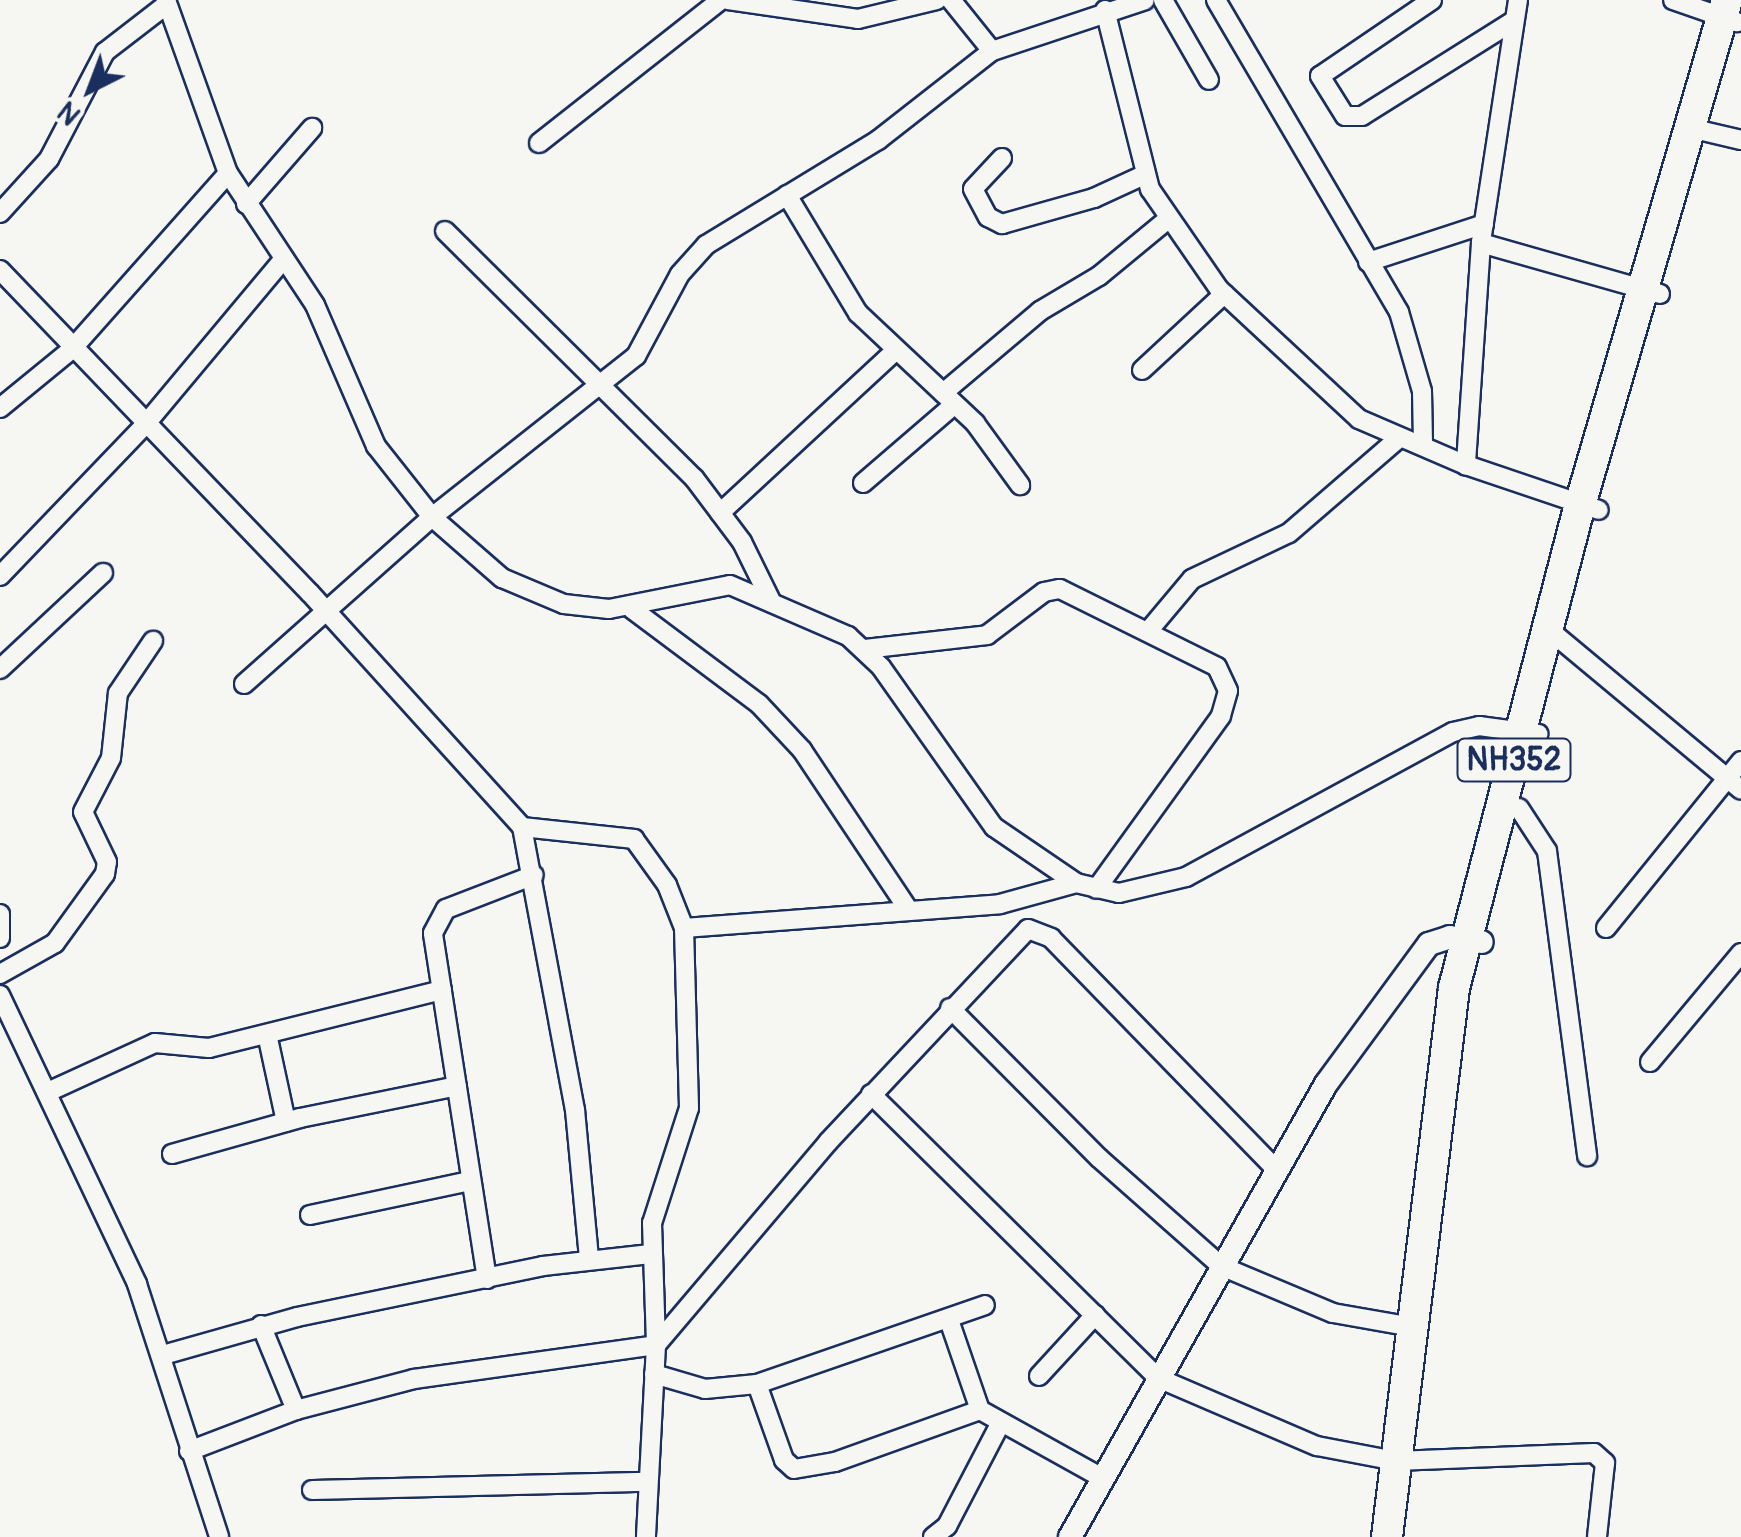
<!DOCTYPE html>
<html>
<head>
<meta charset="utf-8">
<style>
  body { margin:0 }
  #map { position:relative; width:1741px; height:1537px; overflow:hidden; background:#f6f6f2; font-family:Pangolin,sans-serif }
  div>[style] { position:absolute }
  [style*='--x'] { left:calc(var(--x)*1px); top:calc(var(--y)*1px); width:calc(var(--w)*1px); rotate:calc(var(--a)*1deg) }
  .roads { filter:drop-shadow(2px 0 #1b2f5e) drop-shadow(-2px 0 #1b2f5e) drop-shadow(0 2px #1b2f5e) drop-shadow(0 -2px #1b2f5e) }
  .minor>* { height:18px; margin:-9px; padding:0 9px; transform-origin:9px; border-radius:9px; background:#f6f6f2 }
  .tertiary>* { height:22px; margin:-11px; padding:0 11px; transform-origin:11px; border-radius:11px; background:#f6f6f2 }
  .trunk>* { height:30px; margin:-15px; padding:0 15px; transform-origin:15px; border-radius:15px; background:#f6f6f2 }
  span { translate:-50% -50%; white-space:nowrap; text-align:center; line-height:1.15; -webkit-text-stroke:10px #f6f6f2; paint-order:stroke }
  .shield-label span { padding:2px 8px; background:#f6f6f2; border:2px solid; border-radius:8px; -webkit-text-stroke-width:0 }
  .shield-label { font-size:32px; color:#1b2f5e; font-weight:700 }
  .north { position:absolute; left:40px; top:40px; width:100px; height:100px; -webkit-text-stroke:8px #f6f6f2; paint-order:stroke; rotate:222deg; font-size:28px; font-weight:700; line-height:40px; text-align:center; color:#1b2f5e }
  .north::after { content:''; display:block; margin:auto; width:35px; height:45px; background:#1b2f5e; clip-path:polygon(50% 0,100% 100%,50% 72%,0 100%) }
</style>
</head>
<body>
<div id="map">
  <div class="roads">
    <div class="minor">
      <i style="--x:166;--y:0;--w:184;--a:70.3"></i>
      <i style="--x:228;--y:173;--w:158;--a:56.6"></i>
      <i style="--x:315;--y:305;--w:154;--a:66.6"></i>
      <i style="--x:376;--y:446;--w:90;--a:51.7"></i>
      <i style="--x:432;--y:517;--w:93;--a:41.1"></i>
      <i style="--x:502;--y:578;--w:67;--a:22.8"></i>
      <i style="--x:564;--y:604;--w:45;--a:6.3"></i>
      <i style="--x:609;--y:609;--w:123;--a:-11.2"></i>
      <i style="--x:730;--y:585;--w:129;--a:23.4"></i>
      <i style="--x:848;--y:636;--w:45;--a:43.2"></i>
      <i style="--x:881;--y:667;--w:196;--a:54.8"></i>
      <i style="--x:994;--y:827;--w:99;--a:34.3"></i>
      <i style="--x:1076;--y:883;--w:44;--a:13.1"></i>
      <i style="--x:1119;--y:893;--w:69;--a:-13.4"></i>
      <i style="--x:1186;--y:877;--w:304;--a:-28.5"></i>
      <i style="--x:1453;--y:732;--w:27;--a:-13"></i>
      <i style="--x:1479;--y:726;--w:60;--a:7.7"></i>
      <i style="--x:728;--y:0;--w:131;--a:8.3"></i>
      <i style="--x:858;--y:19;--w:81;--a:-13.5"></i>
      <i style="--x:951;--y:0;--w:65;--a:51.2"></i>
      <i style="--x:1163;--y:0;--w:92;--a:60.1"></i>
      <i style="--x:1216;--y:0;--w:362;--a:59.6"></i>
      <i style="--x:1399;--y:312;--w:82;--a:73.8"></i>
      <i style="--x:1422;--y:391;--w:54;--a:88.9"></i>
      <i style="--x:1432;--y:0;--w:135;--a:145.8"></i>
      <i style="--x:1320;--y:76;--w:47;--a:58"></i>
      <i style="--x:1345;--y:116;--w:17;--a:0"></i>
      <i style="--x:1362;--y:116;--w:177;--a:-32.1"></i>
      <i style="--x:1518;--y:0;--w:246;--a:98.7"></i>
      <i style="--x:1481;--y:243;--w:223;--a:93.9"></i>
      <i style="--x:1466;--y:465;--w:140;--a:18.7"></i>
      <i style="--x:1673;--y:0;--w:68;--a:19"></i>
      <i style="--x:1105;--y:10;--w:185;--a:75.9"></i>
      <i style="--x:1150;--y:189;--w:121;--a:55.4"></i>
      <i style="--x:1219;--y:289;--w:191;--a:42.9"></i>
      <i style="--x:1359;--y:419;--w:116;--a:23.3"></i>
      <i style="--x:1690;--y:128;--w:52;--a:13.2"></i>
      <i style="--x:539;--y:143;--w:231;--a:-38.2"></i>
      <i style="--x:1002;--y:158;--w:42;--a:133.1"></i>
      <i style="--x:973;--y:189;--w:32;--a:62"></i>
      <i style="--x:988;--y:217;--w:16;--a:27"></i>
      <i style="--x:1002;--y:224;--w:96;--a:-15.8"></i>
      <i style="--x:1094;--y:198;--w:55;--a:-24.7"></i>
      <i style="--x:787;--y:195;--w:138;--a:59"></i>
      <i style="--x:858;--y:313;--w:161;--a:43.2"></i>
      <i style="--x:975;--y:423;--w:77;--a:54"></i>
      <i style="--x:246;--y:204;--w:101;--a:-49"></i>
      <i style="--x:0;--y:213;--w:73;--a:-47.8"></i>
      <i style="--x:49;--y:159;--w:121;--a:-62.4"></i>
      <i style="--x:105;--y:52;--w:78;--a:-37.7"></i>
      <i style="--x:445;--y:231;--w:351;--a:44.8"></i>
      <i style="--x:694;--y:478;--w:80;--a:53.1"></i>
      <i style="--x:742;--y:542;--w:64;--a:63.8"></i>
      <i style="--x:1481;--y:243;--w:186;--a:15.9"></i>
      <i style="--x:1368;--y:262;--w:122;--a:-18.1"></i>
      <i style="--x:0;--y:270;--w:448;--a:46.2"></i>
      <i style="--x:310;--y:593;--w:316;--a:47.8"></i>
      <i style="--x:522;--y:827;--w:288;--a:79.4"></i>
      <i style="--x:575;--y:1110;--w:150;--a:84.6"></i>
      <i style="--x:1142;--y:370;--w:112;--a:-42.8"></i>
      <i style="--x:943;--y:393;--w:127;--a:-40.2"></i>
      <i style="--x:1040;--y:311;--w:69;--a:-30.7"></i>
      <i style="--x:1099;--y:276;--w:88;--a:-39.5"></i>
      <i style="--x:0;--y:408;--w:93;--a:-39.3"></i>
      <i style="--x:72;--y:349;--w:235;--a:-48.4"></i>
      <i style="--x:863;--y:483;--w:121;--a:-40.7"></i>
      <i style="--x:720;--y:513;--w:238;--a:-42.8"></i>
      <i style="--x:0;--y:576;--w:208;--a:-46.2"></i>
      <i style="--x:144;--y:426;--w:217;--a:-50.1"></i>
      <i style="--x:632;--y:609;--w:159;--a:36.8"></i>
      <i style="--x:759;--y:704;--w:63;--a:46.9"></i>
      <i style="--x:802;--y:750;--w:191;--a:56.3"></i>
      <i style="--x:1150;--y:629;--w:65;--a:-50"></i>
      <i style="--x:1192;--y:579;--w:107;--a:-25.4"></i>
      <i style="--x:1289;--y:533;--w:145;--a:-40.8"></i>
      <i style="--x:1548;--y:629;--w:251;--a:39.8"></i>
      <i style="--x:865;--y:649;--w:123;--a:-6.5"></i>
      <i style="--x:987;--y:635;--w:71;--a:-37"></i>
      <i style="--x:1044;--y:592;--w:16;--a:-11"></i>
      <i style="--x:1060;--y:589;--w:175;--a:26.4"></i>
      <i style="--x:1217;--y:667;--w:26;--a:65"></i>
      <i style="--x:1228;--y:691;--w:26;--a:106"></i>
      <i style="--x:1221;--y:716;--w:213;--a:125.8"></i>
      <i style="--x:0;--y:669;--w:141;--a:-43"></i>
      <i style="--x:244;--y:684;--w:251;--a:-41.6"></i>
      <i style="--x:432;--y:517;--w:260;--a:-38.3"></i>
      <i style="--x:636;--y:356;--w:93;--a:-61.8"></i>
      <i style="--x:680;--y:274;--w:39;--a:-48"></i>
      <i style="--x:706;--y:245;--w:202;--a:-31.4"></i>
      <i style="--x:878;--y:140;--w:145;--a:-38"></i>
      <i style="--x:992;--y:51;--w:161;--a:-18.4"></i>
      <i style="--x:1519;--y:808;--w:51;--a:56.9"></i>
      <i style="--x:1547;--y:851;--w:308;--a:82.5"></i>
      <i style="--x:522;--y:827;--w:113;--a:6.1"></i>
      <i style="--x:634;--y:839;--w:57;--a:54.3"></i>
      <i style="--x:667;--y:885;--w:46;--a:68.4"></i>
      <i style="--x:684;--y:928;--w:180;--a:88.4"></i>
      <i style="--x:689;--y:1108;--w:121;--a:107.8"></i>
      <i style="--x:652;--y:1223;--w:122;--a:88.1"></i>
      <i style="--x:656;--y:1345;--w:192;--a:93"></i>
      <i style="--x:0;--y:914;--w:24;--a:90"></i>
      <i style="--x:684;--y:928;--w:317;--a:-4.3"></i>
      <i style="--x:1000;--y:904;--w:79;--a:-15.4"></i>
      <i style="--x:1606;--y:928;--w:215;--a:-51"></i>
      <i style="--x:0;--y:974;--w:63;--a:-29.4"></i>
      <i style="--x:55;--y:943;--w:85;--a:-54.1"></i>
      <i style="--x:105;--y:874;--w:12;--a:-81"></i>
      <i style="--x:107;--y:862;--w:55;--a:-115.6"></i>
      <i style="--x:83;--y:812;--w:61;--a:-62.6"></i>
      <i style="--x:111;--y:758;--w:65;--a:-83.9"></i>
      <i style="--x:118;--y:693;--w:63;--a:-56.1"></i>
      <i style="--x:0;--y:995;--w:320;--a:64.6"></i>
      <i style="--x:137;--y:1284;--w:266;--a:72"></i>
      <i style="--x:950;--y:1008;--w:211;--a:45.2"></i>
      <i style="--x:1099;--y:1158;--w:163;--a:41.5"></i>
      <i style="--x:1221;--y:1266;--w:121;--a:22.8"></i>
      <i style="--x:1333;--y:1313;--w:80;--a:10"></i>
      <i style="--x:267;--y:1034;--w:90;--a:77.8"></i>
      <i style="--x:1650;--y:1062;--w:142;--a:-50.1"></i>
      <i style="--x:50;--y:1091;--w:115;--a:-24.6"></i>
      <i style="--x:155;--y:1043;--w:54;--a:5.3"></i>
      <i style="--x:209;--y:1048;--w:240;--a:-14"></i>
      <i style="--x:871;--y:1094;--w:404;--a:44.7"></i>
      <i style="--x:1158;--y:1378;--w:173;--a:23.2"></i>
      <i style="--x:1317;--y:1446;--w:80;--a:10.8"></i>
      <i style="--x:1396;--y:1461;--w:198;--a:-2.3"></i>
      <i style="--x:1594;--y:1453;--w:15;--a:42"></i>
      <i style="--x:1605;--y:1463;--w:74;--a:96.2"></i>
      <i style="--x:172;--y:1154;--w:133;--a:-15.7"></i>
      <i style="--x:300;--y:1118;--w:160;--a:-11.5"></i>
      <i style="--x:310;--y:1215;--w:164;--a:-12"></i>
      <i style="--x:487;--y:1279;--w:350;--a:-98.9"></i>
      <i style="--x:433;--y:933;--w:27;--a:-62"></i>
      <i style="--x:446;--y:909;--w:94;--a:-21.1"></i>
      <i style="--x:949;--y:1320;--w:95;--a:71"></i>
      <i style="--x:980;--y:1410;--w:140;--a:29.1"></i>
      <i style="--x:261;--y:1325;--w:92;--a:67.6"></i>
      <i style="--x:163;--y:1355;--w:139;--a:-15.8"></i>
      <i style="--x:297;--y:1317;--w:251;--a:-11.7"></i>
      <i style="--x:543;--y:1266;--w:108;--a:-6.4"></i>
      <i style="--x:654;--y:1374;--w:53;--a:16.4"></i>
      <i style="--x:705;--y:1389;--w:52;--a:-5.5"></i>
      <i style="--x:757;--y:1384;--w:241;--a:-19.1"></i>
      <i style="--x:1039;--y:1376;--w:83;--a:-47.4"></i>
      <i style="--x:757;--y:1384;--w:81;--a:70.4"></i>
      <i style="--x:784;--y:1460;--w:13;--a:42"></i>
      <i style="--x:794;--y:1469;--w:42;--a:-9.7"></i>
      <i style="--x:835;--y:1462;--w:154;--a:-19.7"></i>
      <i style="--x:189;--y:1451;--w:115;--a:-21"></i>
      <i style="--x:296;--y:1410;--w:122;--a:-14.7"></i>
      <i style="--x:414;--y:1379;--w:244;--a:-8"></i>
      <i style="--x:656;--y:1345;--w:266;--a:-49.7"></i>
      <i style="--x:828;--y:1142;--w:292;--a:-46.8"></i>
      <i style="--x:1028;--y:929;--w:25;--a:21"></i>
      <i style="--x:1051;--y:938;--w:322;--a:45.8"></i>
      <i style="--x:312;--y:1490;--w:336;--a:-1.4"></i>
      <i style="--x:933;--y:1537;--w:18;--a:-38"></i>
      <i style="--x:947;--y:1526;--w:115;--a:-62.5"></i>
    </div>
    <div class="tertiary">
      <i style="--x:1070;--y:1537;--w:520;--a:-60.53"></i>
      <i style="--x:1326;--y:1084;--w:174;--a:-53.7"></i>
      <i style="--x:1429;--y:944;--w:22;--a:-18"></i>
      <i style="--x:1450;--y:937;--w:32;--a:9"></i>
    </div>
    <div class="trunk">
      <i style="--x:1387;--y:1537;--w:553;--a:-83.04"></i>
      <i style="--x:1454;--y:988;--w:499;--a:-75.4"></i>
      <i style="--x:1580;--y:505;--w:526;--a:-73.77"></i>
    </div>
  </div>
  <div class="shield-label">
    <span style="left:1514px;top:760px">NH352</span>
  </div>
  <div class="north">N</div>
</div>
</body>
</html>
